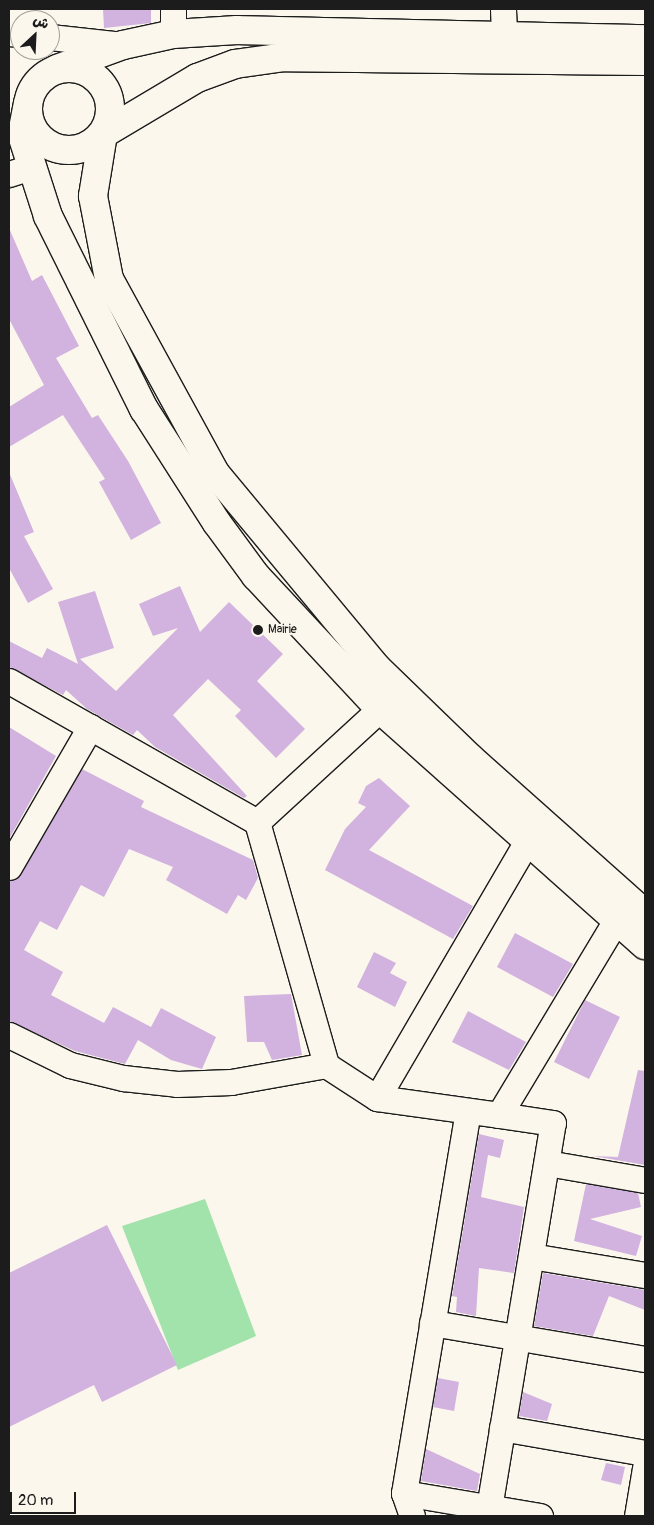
<!DOCTYPE html>
<html>
<head>
<meta charset="utf-8">
<style>
  body { margin:0 }
  #map { position:relative; width:654px; height:1525px; overflow:hidden; background:#fbf7ec; font-family:Pangolin,"Playpen Sans Arabic",sans-serif }
  div>[style] { position:absolute }
  [style*='--x'] { left:calc(var(--x)*1px); top:calc(var(--y)*1px); width:calc(var(--w)*1px); rotate:calc(var(--a)*1deg) }
  .green>* { inset:0; background:#a2e2ab }
  .building>* { inset:0; background:#d2b2de }
  .roads { filter:drop-shadow(1px 0 #1c1c1c) drop-shadow(-1px 0 #1c1c1c) drop-shadow(0 1px #1c1c1c) drop-shadow(0 -1px #1c1c1c) }
  .minor>* { height:25px; margin:-12.5px; padding:0 12.5px; transform-origin:12.5px; border-radius:12.5px; background:#fbf7ec }
  .secondary>* { height:28px; margin:-14px; padding:0 14px; transform-origin:14px; border-radius:14px; background:#fbf7ec }
  .secondary>.ring { margin:-14px; padding:0; box-sizing:content-box; background:none; border:28px solid #fbf7ec; border-radius:50% }
  .dots>* { width:14px; height:14px; translate:-50% -50%; box-sizing:border-box; border:2px solid #fbf7ec; border-radius:50% }
  span { translate:-50% -50%; white-space:nowrap; text-align:center; line-height:1.15; -webkit-text-stroke:4px #fbf7ec; paint-order:stroke }
  .poi-label { font-size:12px; color:#1c1c1c }
  .left { translate:0 -50%; text-align:left }
  .frame { position:absolute; inset:0; border:10px solid #1c1c1c; pointer-events:none }
  .north { position:absolute; left:10px; top:10px; width:50px; height:50px; box-sizing:border-box; background:#fbf7ec; border:1px solid #a29f99; border-radius:50%; rotate:25deg; font-size:14px; font-weight:700; line-height:20px; text-align:center; color:#1c1c1c }
  .north::after { content:''; display:block; margin:auto; width:18px; height:22px; background:#1c1c1c; clip-path:polygon(50% 0,100% 100%,50% 72%,0 100%) }
  .scale { position:absolute; left:10px; top:1492px; width:66px; height:22px; box-sizing:border-box; border:2px solid #1c1c1c; border-top:0; padding-left:6px; font-size:15px; line-height:18px; white-space:nowrap; color:#1c1c1c; -webkit-text-stroke:4px #fbf7ec; paint-order:stroke }
</style>
</head>
<body>
<div id="map">
  <div class="green">
    <i style="clip-path:polygon(205px 1199px,256px 1336px,178px 1370px,122px 1226px)"></i>
  </div>
  <div class="building">
    <i style="clip-path:polygon(103px 9px,151px 9px,151px 23px,104px 28px)"></i>
    <i style="clip-path:polygon(9px 228px,32px 281px,42px 275px,79px 346px,56px 358px,92px 418px,98px 415px,128px 461px,161px 523px,131px 540px,99px 482px,105px 479px,63px 415px,9px 447px,9px 407px,44px 385px,9px 319px)"></i>
    <i style="clip-path:polygon(9px 472px,34px 532px,24px 536px,53px 589px,28px 603px,9px 568px)"></i>
    <i style="clip-path:polygon(180px 586px,200px 632px,229px 602px,283px 654px,257px 681px,305px 729px,276px 758px,235px 716px,241px 710px,208px 679px,173px 715px,247px 796px,244px 798px,155px 747px,137px 730px,133px 735px,87px 709px,66px 690px,63px 695px,9px 667px,9px 641px,42px 658px,47px 648px,78px 664px,58px 602px,95px 591px,114px 648px,80px 659px,116px 691px,178px 628px,153px 636px,139px 604px)"></i>
    <i style="clip-path:polygon(9px 727px,56px 756px,9px 839px)"></i>
    <i style="clip-path:polygon(82px 769px,144px 801px,141px 807px,253px 860px,258px 878px,246px 900px,238px 895px,227px 914px,166px 880px,173px 867px,129px 849px,104px 897px,81px 885px,57px 930px,40px 921px,24px 950px,63px 972px,51px 995px,104px 1023px,113px 1007px,151px 1027px,161px 1008px,216px 1037px,202px 1069px,171px 1060px,138px 1040px,125px 1064px,75px 1051px,9px 1021px,9px 881px,21px 874px)"></i>
    <i style="clip-path:polygon(379px 778px,410px 806px,369px 850px,473px 906px,453px 939px,325px 870px,345px 829px,366px 807px,358px 803px,366px 786px)"></i>
    <i style="clip-path:polygon(515px 933px,573px 964px,553px 997px,497px 967px)"></i>
    <i style="clip-path:polygon(374px 952px,396px 963px,390px 973px,407px 982px,395px 1007px,357px 987px)"></i>
    <i style="clip-path:polygon(291px 994px,302px 1055px,272px 1060px,264px 1042px,247px 1042px,244px 996px)"></i>
    <i style="clip-path:polygon(585px 1000px,620px 1017px,589px 1079px,554px 1062px)"></i>
    <i style="clip-path:polygon(468px 1011px,526px 1042px,509px 1070px,452px 1042px)"></i>
    <i style="clip-path:polygon(638px 1070px,645px 1071px,645px 1165px,593px 1156px,618px 1157px)"></i>
    <i style="clip-path:polygon(479px 1134px,504px 1140px,500px 1158px,488px 1155px,481px 1197px,524px 1207px,514px 1273px,479px 1268px,476px 1316px,456px 1312px,457px 1297px,452px 1296px)"></i>
    <i style="clip-path:polygon(586px 1184px,638px 1193px,641px 1207px,590px 1219px,642px 1236px,636px 1256px,574px 1241px)"></i>
    <i style="clip-path:polygon(107px 1225px,177px 1365px,102px 1402px,94px 1385px,9px 1427px,9px 1273px)"></i>
    <i style="clip-path:polygon(543px 1273px,645px 1290px,645px 1310px,609px 1296px,593px 1336px,534px 1326px)"></i>
    <i style="clip-path:polygon(438px 1378px,459px 1382px,454px 1411px,433px 1407px)"></i>
    <i style="clip-path:polygon(523px 1392px,552px 1404px,547px 1421px,519px 1416px)"></i>
    <i style="clip-path:polygon(426px 1449px,480px 1474px,477px 1491px,421px 1481px)"></i>
    <i style="clip-path:polygon(606px 1463px,625px 1467px,621px 1485px,601px 1480px)"></i>
  </div>
  <div class="roads">
    <div class="minor">
      <i style="--x:503;--y:9;--w:47;--a:87.6"></i>
      <i style="--x:22;--y:20;--w:11;--a:-90"></i>
      <i style="--x:9;--y:33;--w:11;--a:5"></i>
      <i style="--x:173;--y:34;--w:25;--a:-90"></i>
      <i style="--x:50;--y:37;--w:73;--a:6.3"></i>
      <i style="--x:9;--y:174;--w:22;--a:-18"></i>
      <i style="--x:9;--y:681;--w:285;--a:29.6"></i>
      <i style="--x:257;--y:822;--w:167;--a:-42.6"></i>
      <i style="--x:257;--y:822;--w:253;--a:74.1"></i>
      <i style="--x:326;--y:1065;--w:61;--a:32.9"></i>
      <i style="--x:377;--y:1098;--w:299;--a:-59.7"></i>
      <i style="--x:9;--y:867;--w:162;--a:-59.9"></i>
      <i style="--x:9;--y:1035;--w:68;--a:26.2"></i>
      <i style="--x:70;--y:1065;--w:55;--a:13.8"></i>
      <i style="--x:123;--y:1078;--w:54;--a:6.3"></i>
      <i style="--x:177;--y:1084;--w:54;--a:-2.1"></i>
      <i style="--x:231;--y:1082;--w:97;--a:-10.1"></i>
      <i style="--x:377;--y:1098;--w:123;--a:7.9"></i>
      <i style="--x:499;--y:1115;--w:229;--a:-59"></i>
      <i style="--x:547;--y:1163;--w:99;--a:9.8"></i>
      <i style="--x:531;--y:1256;--w:116;--a:9.5"></i>
      <i style="--x:432;--y:1323;--w:216;--a:9.6"></i>
      <i style="--x:502;--y:1428;--w:145;--a:9.9"></i>
      <i style="--x:404;--y:1493;--w:138;--a:9.6"></i>
      <i style="--x:489;--y:1508;--w:390;--a:-80.6"></i>
      <i style="--x:553;--y:1123;--w:55;--a:-171.6"></i>
      <i style="--x:412;--y:1516;--w:24;--a:-109"></i>
      <i style="--x:404;--y:1493;--w:386;--a:-80.5"></i>
      <i style="--x:637;--y:1516;--w:49;--a:-80.5"></i>
    </div>
    <div class="secondary">
      <i style="--x:645;--y:61;--w:360;--a:-179.4"></i>
      <i style="--x:285;--y:57;--w:50;--a:172"></i>
      <i style="--x:235;--y:64;--w:40;--a:159.8"></i>
      <i style="--x:197;--y:78;--w:109;--a:149.2"></i>
      <i style="--x:103;--y:134;--w:63;--a:99.2"></i>
      <i style="--x:93;--y:196;--w:85;--a:79.1"></i>
      <i style="--x:109;--y:279;--w:221;--a:61.3"></i>
      <i style="--x:215;--y:473;--w:252;--a:50.3"></i>
      <i style="--x:376;--y:667;--w:131;--a:44.1"></i>
      <i style="--x:470;--y:758;--w:234;--a:41.7"></i>
      <i class="ring" style="left:28px;top:68px;width:54px;height:54px"></i>
      <i style="--x:57;--y:69;--w:70;--a:-20"></i>
      <i style="--x:123;--y:45;--w:51;--a:-12.4"></i>
      <i style="--x:173;--y:34;--w:64;--a:-3.6"></i>
      <i style="--x:237;--y:30;--w:408;--a:1.3"></i>
      <i style="--x:28;--y:103;--w:33;--a:101"></i>
      <i style="--x:22;--y:135;--w:85;--a:72.2"></i>
      <i style="--x:48;--y:216;--w:216;--a:63.6"></i>
      <i style="--x:144;--y:409;--w:135;--a:57.4"></i>
      <i style="--x:217;--y:523;--w:66;--a:53.7"></i>
      <i style="--x:256;--y:576;--w:182;--a:47"></i>
      <i style="--x:380;--y:709;--w:355;--a:41.7"></i>
    </div>
  </div>
  <div class="dots">
    <i style="left:258px;top:630px;background:#1c1c1c"></i>
  </div>
  <div class="poi-label">
    <span class="left" style="left:268px;top:630px">Mairie</span>
  </div>
  <div class="frame"></div>
  <div class="north">ش</div>
  <div class="scale">20 m</div>
</div>
</body>
</html>
